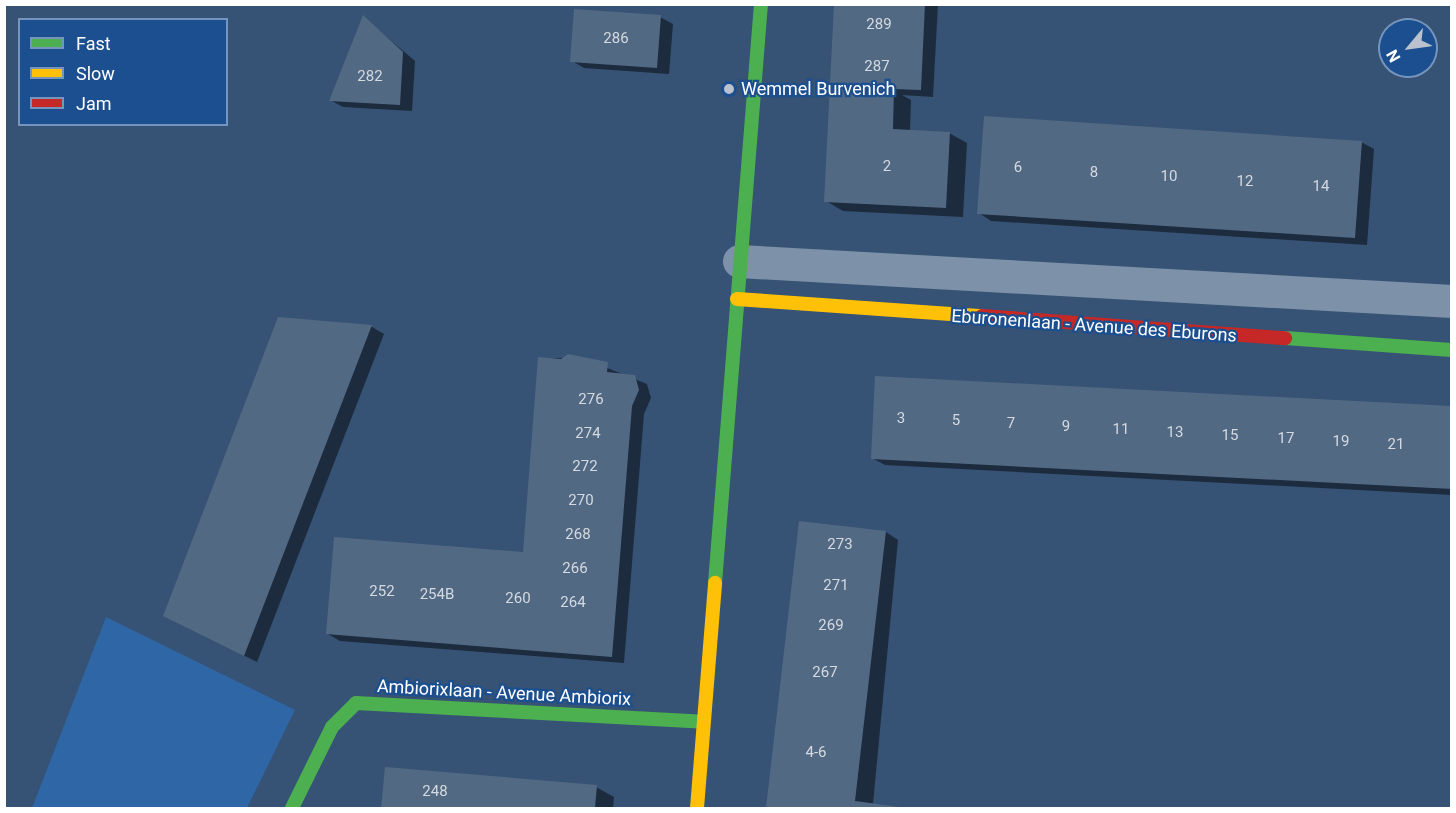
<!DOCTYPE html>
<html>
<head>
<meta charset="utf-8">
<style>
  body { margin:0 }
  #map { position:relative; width:1456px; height:813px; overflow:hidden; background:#365274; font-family:Roboto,sans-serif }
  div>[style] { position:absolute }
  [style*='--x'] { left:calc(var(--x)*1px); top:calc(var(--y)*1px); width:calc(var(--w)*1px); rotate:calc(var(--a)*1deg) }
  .green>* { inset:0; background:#2f66a5 }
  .shadow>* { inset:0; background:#0007 }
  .building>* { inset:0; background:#526984 }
  .street>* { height:33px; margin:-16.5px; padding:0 16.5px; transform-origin:16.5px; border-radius:16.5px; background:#7d92a8 }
  .fast>* { height:14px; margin:-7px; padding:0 7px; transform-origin:7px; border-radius:7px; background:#4caf50 }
  .slow>* { height:14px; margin:-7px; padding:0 7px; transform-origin:7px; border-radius:7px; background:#ffc107 }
  .jam>* { height:14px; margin:-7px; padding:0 7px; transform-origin:7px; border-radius:7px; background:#c62828 }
  .dots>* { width:16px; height:16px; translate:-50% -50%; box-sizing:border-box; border:3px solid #1b4f8f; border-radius:50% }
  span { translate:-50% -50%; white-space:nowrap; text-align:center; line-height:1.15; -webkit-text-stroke:4.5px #1b4f8f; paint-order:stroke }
  .number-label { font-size:15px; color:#d4dae0 }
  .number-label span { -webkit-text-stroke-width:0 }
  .poi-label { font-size:18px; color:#fff }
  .left { translate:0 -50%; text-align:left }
  .street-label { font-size:18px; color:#fff }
  .frame { position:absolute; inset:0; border:6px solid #fff; pointer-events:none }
  .legend { position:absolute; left:18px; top:18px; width:210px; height:108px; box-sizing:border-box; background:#1b4f8f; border:2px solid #7695bc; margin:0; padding:8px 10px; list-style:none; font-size:18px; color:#fff }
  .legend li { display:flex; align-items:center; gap:12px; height:30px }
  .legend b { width:30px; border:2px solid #7695bc }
  .north { position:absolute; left:1378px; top:18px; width:60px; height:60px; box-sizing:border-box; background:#1b4f8f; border:2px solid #7695bc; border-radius:50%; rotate:241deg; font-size:16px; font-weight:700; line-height:24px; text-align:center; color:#fff }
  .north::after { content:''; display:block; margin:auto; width:21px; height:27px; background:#b9c2ce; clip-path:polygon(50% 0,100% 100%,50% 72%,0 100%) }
</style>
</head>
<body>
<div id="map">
  <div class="green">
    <i style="clip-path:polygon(106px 617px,295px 710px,247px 808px,32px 808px)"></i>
  </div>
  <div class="shadow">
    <i style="clip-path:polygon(835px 4px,938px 4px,933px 97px,902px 95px,911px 100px,910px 131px,949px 133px,967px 143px,963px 217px,843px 211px,826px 201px)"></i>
    <i style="clip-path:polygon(363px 17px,415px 61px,412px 111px,343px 107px,330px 100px)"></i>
    <i style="clip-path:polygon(660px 17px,673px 24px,669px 74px,584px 68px,572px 61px)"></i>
    <i style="clip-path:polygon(1361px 142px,1374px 149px,1367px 245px,991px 221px,979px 213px)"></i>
    <i style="clip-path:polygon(279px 318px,372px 327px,384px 334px,257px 662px,177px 622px)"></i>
    <i style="clip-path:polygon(580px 357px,647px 384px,651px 398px,644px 414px,624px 663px,340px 641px,328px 634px,524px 553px,539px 359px)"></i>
    <i style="clip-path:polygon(1452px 408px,1452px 495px,885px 465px,872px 458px)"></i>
    <i style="clip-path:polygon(800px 522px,886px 532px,898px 540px,873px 804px,906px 808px,767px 808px)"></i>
    <i style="clip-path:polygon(386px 769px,596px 787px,614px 797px,613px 808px,383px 808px)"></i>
  </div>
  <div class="building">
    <i style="clip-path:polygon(834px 4px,925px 4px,921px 90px,894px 89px,893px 129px,950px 132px,946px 208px,824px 202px)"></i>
    <i style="clip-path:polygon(574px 9px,661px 15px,657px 68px,570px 62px)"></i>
    <i style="clip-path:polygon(363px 15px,403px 52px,400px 105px,329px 101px)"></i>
    <i style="clip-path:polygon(984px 116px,1362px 141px,1355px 238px,977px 214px)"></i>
    <i style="clip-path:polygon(278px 317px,372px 325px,244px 656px,163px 616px)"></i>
    <i style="clip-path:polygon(568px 354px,608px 362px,607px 372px,635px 375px,639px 390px,632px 406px,612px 657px,326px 634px,334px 537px,523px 552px,538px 357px,561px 359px)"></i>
    <i style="clip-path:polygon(875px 376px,1452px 406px,1452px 489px,871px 459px)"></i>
    <i style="clip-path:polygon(799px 521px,886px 531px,855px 801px,907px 808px,766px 808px)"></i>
    <i style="clip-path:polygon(385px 767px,597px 785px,595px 808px,381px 808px)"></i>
  </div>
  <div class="street">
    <i style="--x:739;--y:261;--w:714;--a:3.21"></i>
  </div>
  <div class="fast">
    <i style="--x:1285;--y:338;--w:167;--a:4.1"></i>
    <i style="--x:715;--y:583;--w:581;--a:-85.46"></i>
    <i style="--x:292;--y:808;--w:90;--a:-63.7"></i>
    <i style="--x:332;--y:727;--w:34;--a:-45"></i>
    <i style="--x:356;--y:703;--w:348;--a:3.1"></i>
  </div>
  <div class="slow">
    <i style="--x:737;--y:299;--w:246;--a:4"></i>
    <i style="--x:697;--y:808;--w:226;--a:-85.4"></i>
  </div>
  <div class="jam">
    <i style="--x:982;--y:316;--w:304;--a:4.2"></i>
  </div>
  <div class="dots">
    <i style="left:729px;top:89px;background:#b9c2ce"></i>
  </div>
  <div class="number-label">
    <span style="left:879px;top:25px">289</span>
    <span style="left:616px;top:39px">286</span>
    <span style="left:877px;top:67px">287</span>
    <span style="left:370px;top:77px">282</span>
    <span style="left:887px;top:167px">2</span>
    <span style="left:1018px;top:168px">6</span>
    <span style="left:1094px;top:173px">8</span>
    <span style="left:1169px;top:177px">10</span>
    <span style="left:1245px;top:182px">12</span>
    <span style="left:1321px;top:187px">14</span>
    <span style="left:591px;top:400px">276</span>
    <span style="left:901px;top:419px">3</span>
    <span style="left:956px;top:421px">5</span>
    <span style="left:1011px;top:424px">7</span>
    <span style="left:1066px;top:427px">9</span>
    <span style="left:1121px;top:430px">11</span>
    <span style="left:1175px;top:433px">13</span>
    <span style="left:588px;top:434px">274</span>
    <span style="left:1230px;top:436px">15</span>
    <span style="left:1286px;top:439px">17</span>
    <span style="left:1341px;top:442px">19</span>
    <span style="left:1396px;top:445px">21</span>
    <span style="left:585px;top:467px">272</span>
    <span style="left:581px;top:501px">270</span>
    <span style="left:578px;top:535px">268</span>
    <span style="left:840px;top:545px">273</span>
    <span style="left:575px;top:569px">266</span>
    <span style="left:836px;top:586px">271</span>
    <span style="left:382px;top:592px">252</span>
    <span style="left:437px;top:595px">254B</span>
    <span style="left:518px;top:599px">260</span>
    <span style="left:573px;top:603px">264</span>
    <span style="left:831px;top:626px">269</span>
    <span style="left:825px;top:673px">267</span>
    <span style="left:816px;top:753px">4-6</span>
    <span style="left:435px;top:792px">248</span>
  </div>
  <div class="poi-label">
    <span class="left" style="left:741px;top:89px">Wemmel Burvenich</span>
  </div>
  <div class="street-label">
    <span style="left:1094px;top:326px;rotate:4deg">Eburonenlaan - Avenue des Eburons</span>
    <span style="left:504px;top:693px;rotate:3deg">Ambiorixlaan - Avenue Ambiorix</span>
  </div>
  <div class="frame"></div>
  <ul class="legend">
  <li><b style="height:8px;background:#4caf50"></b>Fast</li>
  <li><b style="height:8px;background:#ffc107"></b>Slow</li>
  <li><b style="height:8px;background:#c62828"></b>Jam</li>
  </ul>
  <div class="north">N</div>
</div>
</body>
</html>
